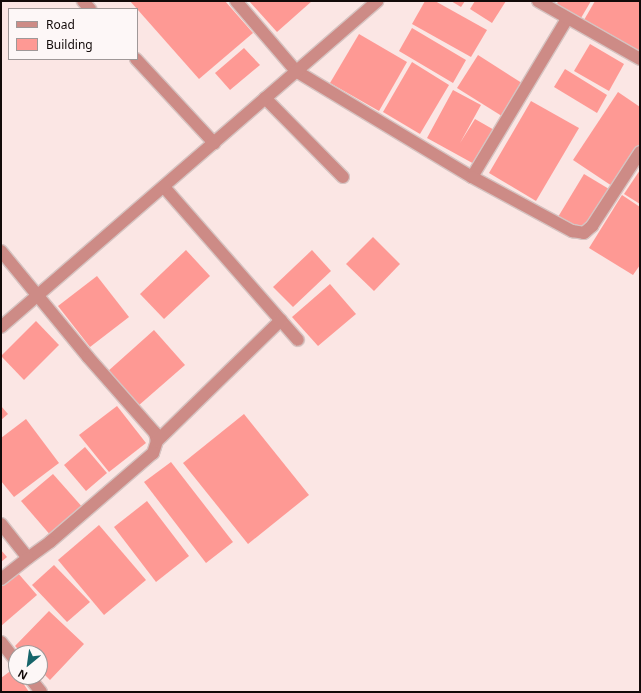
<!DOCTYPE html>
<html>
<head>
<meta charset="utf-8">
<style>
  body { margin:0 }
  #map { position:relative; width:641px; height:693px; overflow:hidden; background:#fbe6e4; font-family:"Noto Sans",sans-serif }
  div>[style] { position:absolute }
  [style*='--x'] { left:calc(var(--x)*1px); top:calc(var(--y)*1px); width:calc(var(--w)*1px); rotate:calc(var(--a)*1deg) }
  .building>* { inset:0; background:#fe9994 }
  .roads { filter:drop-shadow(1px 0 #d6c3c1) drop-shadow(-1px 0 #d6c3c1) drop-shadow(0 1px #d6c3c1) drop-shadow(0 -1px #d6c3c1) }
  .lane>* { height:12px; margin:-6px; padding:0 6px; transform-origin:6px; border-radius:6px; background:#cd8b86 }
  .street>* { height:12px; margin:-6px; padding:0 6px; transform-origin:6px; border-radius:6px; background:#cd8b86 }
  span { translate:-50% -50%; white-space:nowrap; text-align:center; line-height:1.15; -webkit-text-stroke:3px #fdf7f7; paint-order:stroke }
  .frame { position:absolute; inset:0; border:2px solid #120a09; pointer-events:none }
  .legend { position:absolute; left:8px; top:8px; width:130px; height:52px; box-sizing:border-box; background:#fdf7f7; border:1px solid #9f9898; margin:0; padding:5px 7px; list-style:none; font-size:12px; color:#120a09 }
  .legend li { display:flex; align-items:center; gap:8px; height:20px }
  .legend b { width:20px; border:1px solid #9f9898 }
  .north { position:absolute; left:8px; top:645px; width:40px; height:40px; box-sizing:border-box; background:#fdf7f7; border:1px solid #9f9898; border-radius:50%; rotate:209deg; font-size:11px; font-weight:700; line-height:16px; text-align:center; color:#120a09 }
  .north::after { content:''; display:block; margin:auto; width:14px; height:18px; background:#16646a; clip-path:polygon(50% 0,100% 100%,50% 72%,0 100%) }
</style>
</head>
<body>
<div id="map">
  <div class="building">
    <i style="clip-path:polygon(130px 1px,225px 1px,253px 33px,199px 79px)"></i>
    <i style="clip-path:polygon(249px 1px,312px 1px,277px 32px)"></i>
    <i style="clip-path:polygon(425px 1px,435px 1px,487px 30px,471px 57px,412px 24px)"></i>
    <i style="clip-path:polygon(451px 1px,465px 1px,461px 7px)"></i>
    <i style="clip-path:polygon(475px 1px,506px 1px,492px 23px,470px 9px)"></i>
    <i style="clip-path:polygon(558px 1px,591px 1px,581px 18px,557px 4px)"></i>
    <i style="clip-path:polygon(595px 1px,640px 1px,639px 51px,584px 20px)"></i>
    <i style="clip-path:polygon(412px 28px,466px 60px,453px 83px,399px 51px)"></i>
    <i style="clip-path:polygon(359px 34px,407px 62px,379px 111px,330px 83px)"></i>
    <i style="clip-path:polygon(590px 44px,624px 64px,609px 91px,574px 71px)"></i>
    <i style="clip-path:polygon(244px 48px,260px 65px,230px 90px,215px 73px)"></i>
    <i style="clip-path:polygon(478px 55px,525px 85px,505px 118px,457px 88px)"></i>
    <i style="clip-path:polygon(412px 62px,449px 85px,420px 134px,383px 112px)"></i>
    <i style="clip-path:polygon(565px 69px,607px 95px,597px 113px,554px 87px)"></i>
    <i style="clip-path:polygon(453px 90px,481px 105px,460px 143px,475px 119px,496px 131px,476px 165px,427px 138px)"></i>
    <i style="clip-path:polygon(618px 92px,640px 107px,640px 145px,612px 186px,573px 160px)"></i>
    <i style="clip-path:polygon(531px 101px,579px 128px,536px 201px,489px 173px)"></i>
    <i style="clip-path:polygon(640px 170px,640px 204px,624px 194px)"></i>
    <i style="clip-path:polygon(584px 174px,609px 189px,583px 232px,558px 217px)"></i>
    <i style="clip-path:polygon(622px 195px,640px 207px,640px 265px,633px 275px,589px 248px)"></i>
    <i style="clip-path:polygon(373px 237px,400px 264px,374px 291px,346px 264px)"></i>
    <i style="clip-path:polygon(186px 250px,210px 276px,164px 319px,140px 294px)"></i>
    <i style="clip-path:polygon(312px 250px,331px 271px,293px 307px,273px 287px)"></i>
    <i style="clip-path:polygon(97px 276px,129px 317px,90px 347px,58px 306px)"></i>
    <i style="clip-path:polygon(330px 284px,356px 314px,318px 346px,292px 317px)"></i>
    <i style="clip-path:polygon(36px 321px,59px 345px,24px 380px,1px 356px)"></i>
    <i style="clip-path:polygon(154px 330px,185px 365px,138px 406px,107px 372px)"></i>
    <i style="clip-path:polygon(1px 406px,8px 414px,1px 420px)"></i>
    <i style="clip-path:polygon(117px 406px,146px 443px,109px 472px,79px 435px)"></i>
    <i style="clip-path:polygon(244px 414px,309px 495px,248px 544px,183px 463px)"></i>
    <i style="clip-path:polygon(26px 419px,59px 463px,14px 497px,1px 481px,1px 438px)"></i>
    <i style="clip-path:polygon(85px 447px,107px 473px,86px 491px,64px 465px)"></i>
    <i style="clip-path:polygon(171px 462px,233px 542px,206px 563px,144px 482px)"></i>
    <i style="clip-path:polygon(53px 474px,84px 509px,52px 537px,21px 501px)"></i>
    <i style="clip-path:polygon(147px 501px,189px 556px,156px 582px,114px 527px)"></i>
    <i style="clip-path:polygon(99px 525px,146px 580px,104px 615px,58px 560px)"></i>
    <i style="clip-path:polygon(1px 550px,7px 557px,1px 562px)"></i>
    <i style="clip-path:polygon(54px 565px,90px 602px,67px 622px,32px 585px)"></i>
    <i style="clip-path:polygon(17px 572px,37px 595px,1px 626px,1px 586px)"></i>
    <i style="clip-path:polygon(49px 611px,84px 644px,50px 680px,40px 670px,40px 653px,22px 653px,15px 646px)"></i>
    <i style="clip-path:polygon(13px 669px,16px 677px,19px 677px,29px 692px,1px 692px,1px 678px)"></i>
  </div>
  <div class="roads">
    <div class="lane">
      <i style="--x:265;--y:98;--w:111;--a:45.4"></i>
    </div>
    <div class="street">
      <i style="--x:83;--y:1;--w:11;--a:49"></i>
      <i style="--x:236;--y:1;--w:92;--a:49.4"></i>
      <i style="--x:296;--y:71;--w:205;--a:31.1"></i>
      <i style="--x:472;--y:177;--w:184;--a:-59"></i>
      <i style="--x:538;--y:1;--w:117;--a:29.6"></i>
      <i style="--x:136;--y:59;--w:115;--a:47.1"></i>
      <i style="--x:472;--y:177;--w:114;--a:28.4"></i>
      <i style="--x:572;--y:231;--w:12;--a:9"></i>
      <i style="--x:584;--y:233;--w:11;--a:-41"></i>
      <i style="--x:592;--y:226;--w:88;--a:-57"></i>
      <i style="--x:164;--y:187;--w:203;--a:48.8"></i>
      <i style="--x:1;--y:251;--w:137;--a:50.6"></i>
      <i style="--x:88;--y:357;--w:101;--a:48.6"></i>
      <i style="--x:155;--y:433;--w:8;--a:76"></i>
      <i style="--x:157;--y:441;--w:13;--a:108"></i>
      <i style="--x:153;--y:453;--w:136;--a:139.2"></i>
      <i style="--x:50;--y:542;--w:27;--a:144"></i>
      <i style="--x:1;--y:327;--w:498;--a:-40.9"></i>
      <i style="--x:157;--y:441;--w:173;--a:-44.3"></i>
      <i style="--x:1;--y:524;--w:43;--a:51.5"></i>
      <i style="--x:28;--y:558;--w:34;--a:142"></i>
      <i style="--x:1;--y:642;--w:24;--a:52"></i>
      <i style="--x:29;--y:677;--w:19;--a:51"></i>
    </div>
  </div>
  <div class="frame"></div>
  <ul class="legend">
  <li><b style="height:5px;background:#cd8b86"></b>Road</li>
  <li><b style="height:11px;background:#fe9994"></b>Building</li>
  </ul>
  <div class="north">N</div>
</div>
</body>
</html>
